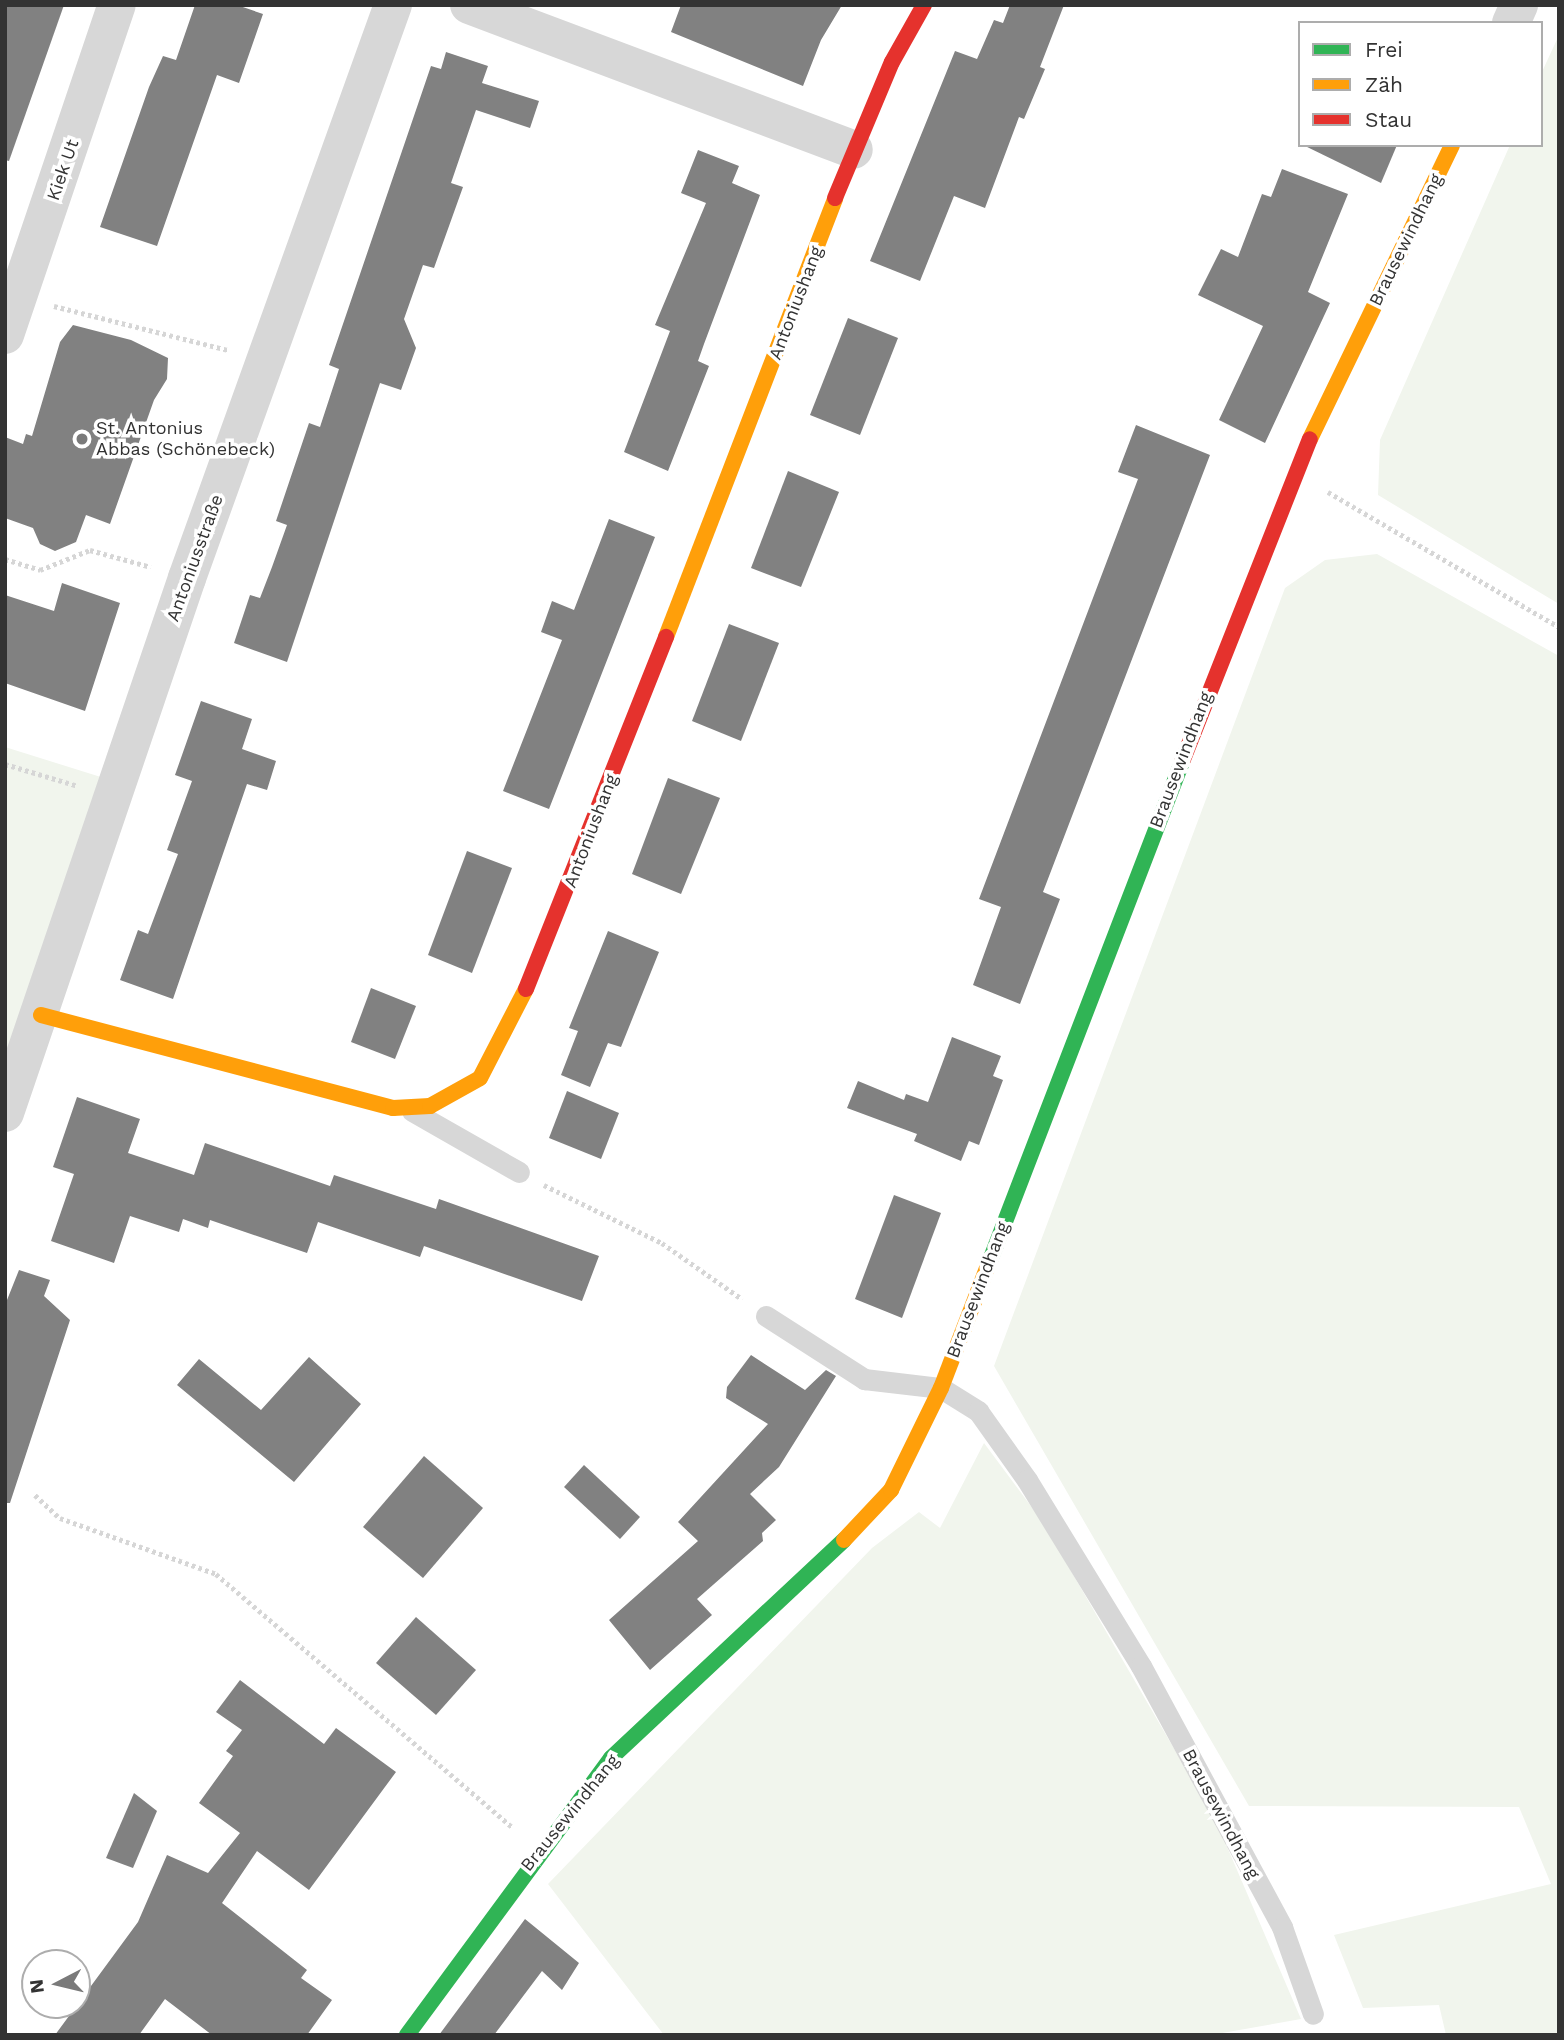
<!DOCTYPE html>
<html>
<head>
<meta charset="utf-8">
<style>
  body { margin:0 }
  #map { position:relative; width:1564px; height:2040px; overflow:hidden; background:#fff; font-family:"Work Sans",sans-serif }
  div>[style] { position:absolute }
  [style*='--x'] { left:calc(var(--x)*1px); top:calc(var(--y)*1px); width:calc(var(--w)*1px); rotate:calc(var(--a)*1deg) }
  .green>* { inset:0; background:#f1f5ed }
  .building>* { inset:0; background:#818181 }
  .path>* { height:4.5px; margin-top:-2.25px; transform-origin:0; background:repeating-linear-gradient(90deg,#d6d6d6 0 3.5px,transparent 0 7px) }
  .lane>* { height:21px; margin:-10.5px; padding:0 10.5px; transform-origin:10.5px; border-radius:10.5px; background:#d7d7d7 }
  .street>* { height:38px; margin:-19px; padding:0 19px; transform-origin:19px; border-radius:19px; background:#d7d7d7 }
  .fast>* { height:16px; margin:-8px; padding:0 8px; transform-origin:8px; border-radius:8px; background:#30b455 }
  .slow>* { height:16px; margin:-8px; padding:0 8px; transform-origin:8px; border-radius:8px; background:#ff9f0a }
  .jam>* { height:16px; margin:-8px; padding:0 8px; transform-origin:8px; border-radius:8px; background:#e5322d }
  .dots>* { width:19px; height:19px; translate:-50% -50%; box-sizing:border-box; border:4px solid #fff; border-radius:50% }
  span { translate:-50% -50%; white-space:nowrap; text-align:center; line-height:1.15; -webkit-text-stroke:7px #fff; paint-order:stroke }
  .street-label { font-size:18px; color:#333 }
  .poi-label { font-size:18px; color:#333 }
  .left { translate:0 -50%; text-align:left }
  .frame { position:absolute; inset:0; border:7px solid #333; pointer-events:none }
  .legend { position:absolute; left:1298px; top:21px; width:245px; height:126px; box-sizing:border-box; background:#fff; border:2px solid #adadad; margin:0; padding:9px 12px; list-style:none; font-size:21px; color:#333 }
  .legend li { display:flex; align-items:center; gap:14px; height:35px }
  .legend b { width:35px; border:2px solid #adadad }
  .north { position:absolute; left:21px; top:1949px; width:70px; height:70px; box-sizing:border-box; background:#fff; border:2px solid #adadad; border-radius:50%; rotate:263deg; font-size:19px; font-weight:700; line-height:28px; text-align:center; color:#333 }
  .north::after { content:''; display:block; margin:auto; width:24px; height:32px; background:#7a7a7a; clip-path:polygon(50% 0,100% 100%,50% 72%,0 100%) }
</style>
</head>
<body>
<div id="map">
  <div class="green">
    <i style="clip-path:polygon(1559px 35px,1559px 604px,1378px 495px,1380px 440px,1510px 145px,1541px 145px,1541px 74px)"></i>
    <i style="clip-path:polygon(1377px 554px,1559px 656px,1559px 2035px,1446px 2035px,1439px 2005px,1363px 2008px,1334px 1935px,1551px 1884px,1519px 1807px,1249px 1806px,994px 1366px,1285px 588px,1325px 560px)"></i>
    <i style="clip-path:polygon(5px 747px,104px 778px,5px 1061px)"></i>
    <i style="clip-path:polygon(984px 1443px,1042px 1521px,1216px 1821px,1301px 2019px,1211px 2035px,664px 2035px,548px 1884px,872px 1548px,919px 1512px,940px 1528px)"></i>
  </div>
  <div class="building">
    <i style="clip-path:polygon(5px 5px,64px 5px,9px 161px,5px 160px)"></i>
    <i style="clip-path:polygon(195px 5px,237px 5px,263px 14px,239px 83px,217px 75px,157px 246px,100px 227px,149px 87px,163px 56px,176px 60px)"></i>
    <i style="clip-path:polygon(681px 5px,842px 5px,821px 40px,803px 86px,671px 32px)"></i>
    <i style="clip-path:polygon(1010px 5px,1064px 5px,1040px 67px,1045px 69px,1024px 119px,1019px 117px,985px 208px,954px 196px,920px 281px,870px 261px,955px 51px,977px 59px,994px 20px,1003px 23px)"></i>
    <i style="clip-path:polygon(446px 52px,488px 66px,482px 83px,539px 101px,530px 128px,476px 110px,451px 183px,463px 187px,434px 268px,423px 265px,404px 319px,416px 348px,401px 390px,380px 383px,287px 662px,234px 643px,250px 595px,260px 598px,272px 567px,287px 525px,276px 521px,309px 423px,320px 427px,339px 369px,329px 365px,431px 66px,441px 69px)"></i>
    <i style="clip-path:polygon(1303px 145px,1397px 145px,1381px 183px)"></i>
    <i style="clip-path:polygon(698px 150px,739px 166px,732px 183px,760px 195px,704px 344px,698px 361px,709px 366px,668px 471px,624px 452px,670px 331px,655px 325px,706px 203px,681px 193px)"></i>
    <i style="clip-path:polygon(1282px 169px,1348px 194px,1308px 292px,1330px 303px,1265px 443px,1219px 420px,1263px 326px,1198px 295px,1221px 249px,1238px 257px,1262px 194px,1271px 197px)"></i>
    <i style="clip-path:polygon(848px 318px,898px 338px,860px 435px,810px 415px)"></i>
    <i style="clip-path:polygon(73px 325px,131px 340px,168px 358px,167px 379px,154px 400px,110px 524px,86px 515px,76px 542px,55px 551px,40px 544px,33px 528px,5px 518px,5px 437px,23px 444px,26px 434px,32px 436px,60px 342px)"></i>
    <i style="clip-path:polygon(1136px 425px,1210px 455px,1043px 892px,1060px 899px,1020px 1004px,973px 985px,1001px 907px,979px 899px,1138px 479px,1118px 472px)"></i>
    <i style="clip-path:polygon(788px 471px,839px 492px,801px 587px,751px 568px)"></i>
    <i style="clip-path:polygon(609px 519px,655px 537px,549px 809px,503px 791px,562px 640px,541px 632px,552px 601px,574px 610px)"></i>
    <i style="clip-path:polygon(62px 583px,120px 603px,85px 711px,5px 683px,5px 595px,54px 611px)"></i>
    <i style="clip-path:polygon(729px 624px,779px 643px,741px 741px,692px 721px)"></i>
    <i style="clip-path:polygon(201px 701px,252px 719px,242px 749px,276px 761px,267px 790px,247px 784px,173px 999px,120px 980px,138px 930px,148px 934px,178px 854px,167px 850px,192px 781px,175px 775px)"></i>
    <i style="clip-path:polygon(668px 778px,720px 798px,681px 894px,632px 874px)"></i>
    <i style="clip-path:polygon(467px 851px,512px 868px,472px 973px,428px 955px)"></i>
    <i style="clip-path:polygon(608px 931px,659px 952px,621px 1047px,608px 1043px,590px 1087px,561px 1075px,578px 1031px,569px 1028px)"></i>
    <i style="clip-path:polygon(371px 988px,416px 1006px,395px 1059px,351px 1042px)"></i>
    <i style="clip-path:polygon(952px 1037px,1001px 1056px,993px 1076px,1003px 1080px,979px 1145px,969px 1141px,961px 1161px,914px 1141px,917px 1134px,847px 1108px,858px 1081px,904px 1100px,906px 1094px,928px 1102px)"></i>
    <i style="clip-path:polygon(567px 1091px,619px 1113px,601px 1159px,549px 1138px)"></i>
    <i style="clip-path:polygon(77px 1097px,140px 1119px,128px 1153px,194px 1175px,205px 1143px,330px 1186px,334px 1175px,436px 1209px,439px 1199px,599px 1256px,582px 1301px,424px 1246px,420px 1257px,318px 1222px,307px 1253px,210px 1220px,208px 1228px,183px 1219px,179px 1232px,130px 1216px,114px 1263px,51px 1241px,74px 1174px,53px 1167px)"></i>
    <i style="clip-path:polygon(894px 1195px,941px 1213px,902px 1318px,855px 1299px)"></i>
    <i style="clip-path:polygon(19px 1270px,50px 1280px,44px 1296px,70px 1320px,10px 1503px,5px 1503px,5px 1305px)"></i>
    <i style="clip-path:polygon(751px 1355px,805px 1390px,826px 1370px,836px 1376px,779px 1467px,750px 1494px,776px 1520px,762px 1533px,763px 1541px,697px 1599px,712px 1615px,650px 1670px,609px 1620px,698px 1541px,678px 1522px,768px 1424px,726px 1398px,727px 1387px)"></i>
    <i style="clip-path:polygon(309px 1357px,361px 1404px,294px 1482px,177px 1385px,199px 1359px,261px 1410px)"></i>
    <i style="clip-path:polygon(424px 1456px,483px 1508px,423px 1578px,363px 1527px)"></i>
    <i style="clip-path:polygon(584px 1465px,640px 1517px,620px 1539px,564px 1487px)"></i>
    <i style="clip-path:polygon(416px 1617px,476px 1670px,436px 1715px,376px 1663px)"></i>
    <i style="clip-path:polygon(240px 1680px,324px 1744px,336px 1728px,396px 1772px,309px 1890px,257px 1851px,222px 1903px,307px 1970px,301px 1978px,332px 2000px,307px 2035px,212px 2035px,165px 1999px,139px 2035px,55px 2035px,138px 1922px,167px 1855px,208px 1873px,240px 1833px,199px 1803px,233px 1756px,226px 1751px,242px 1730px,216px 1712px)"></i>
    <i style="clip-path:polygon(134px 1793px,157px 1811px,133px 1868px,106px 1858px)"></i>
    <i style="clip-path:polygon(525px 1919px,579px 1963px,562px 1990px,542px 1971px,494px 2035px,439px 2035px)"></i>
  </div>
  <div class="path">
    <i style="--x:54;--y:306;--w:179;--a:14.2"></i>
    <i style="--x:1328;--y:492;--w:268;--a:30.3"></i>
    <i style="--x:5;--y:559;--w:37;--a:17"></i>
    <i style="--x:40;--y:570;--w:54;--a:-21.8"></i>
    <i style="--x:90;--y:550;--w:63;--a:15.6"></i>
    <i style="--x:5;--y:764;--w:76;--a:16.8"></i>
    <i style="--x:544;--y:1185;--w:131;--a:26.2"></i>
    <i style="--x:662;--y:1243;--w:98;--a:35"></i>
    <i style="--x:35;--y:1495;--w:34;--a:43"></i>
    <i style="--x:60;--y:1518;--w:166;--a:19.7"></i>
    <i style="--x:216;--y:1574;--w:391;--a:40.5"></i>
  </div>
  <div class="lane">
    <i style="--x:412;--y:1111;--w:123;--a:29.7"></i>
    <i style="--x:766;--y:1316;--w:117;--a:32.7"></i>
    <i style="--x:864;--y:1379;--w:78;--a:6.7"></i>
    <i style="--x:941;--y:1388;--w:44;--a:31.9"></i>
    <i style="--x:978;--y:1411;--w:85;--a:54.6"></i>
    <i style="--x:1027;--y:1480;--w:218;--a:58.5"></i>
    <i style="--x:1141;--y:1666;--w:297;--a:61.6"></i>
    <i style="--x:1282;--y:1927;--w:92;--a:70.4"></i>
  </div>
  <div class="street">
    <i style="--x:469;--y:5;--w:411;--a:20.6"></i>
    <i style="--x:1511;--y:23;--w:20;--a:-66"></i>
    <i style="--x:5;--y:335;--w:348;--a:-71.3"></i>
    <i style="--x:5;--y:1113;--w:565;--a:-71.21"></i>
    <i style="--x:187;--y:578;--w:609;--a:-70.23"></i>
  </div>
  <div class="fast">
    <i style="--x:991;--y:1258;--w:532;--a:-68.94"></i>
    <i style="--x:407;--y:2035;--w:344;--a:-53.6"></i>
    <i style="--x:611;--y:1758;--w:319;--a:-43.1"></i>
  </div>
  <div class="slow">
    <i style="--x:1310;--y:439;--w:326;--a:-64.2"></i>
    <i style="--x:666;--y:637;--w:470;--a:-68.9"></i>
    <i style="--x:41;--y:1015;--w:364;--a:14.8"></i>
    <i style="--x:393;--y:1108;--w:37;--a:-3"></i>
    <i style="--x:430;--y:1106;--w:57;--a:-29.2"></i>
    <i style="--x:480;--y:1078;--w:100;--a:-62.7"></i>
    <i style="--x:844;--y:1540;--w:69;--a:-46.8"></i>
    <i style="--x:891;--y:1490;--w:114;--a:-63.9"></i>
    <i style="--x:941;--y:1388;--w:139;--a:-69"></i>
  </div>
  <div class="jam">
    <i style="--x:835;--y:198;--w:147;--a:-67.3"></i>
    <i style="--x:892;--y:62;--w:65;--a:-60.7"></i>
    <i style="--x:1182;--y:762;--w:347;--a:-68.4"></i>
    <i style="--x:526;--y:989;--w:379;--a:-68.3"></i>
  </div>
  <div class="dots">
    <i style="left:82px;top:439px;background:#7a7a7a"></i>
  </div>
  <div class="street-label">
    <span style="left:63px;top:170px;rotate:-71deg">Kiek Ut</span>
    <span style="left:1406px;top:240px;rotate:-64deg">Brausewindhang</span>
    <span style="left:796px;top:303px;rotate:-69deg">Antoniushang</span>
    <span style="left:195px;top:558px;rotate:-70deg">Antoniusstraße</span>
    <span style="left:1181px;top:760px;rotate:-69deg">Brausewindhang</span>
    <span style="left:591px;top:831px;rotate:-69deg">Antoniushang</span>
    <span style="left:978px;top:1290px;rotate:-69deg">Brausewindhang</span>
    <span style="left:570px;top:1813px;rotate:-51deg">Brausewindhang</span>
    <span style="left:1221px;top:1814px;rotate:62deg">Brausewindhang</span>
  </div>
  <div class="poi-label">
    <span class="left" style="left:96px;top:439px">St. Antonius<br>Abbas (Schönebeck)</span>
  </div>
  <div class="frame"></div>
  <ul class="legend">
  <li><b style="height:9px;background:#30b455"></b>Frei</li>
  <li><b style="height:9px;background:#ff9f0a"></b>Zäh</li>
  <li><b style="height:9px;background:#e5322d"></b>Stau</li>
  </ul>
  <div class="north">N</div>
</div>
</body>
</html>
